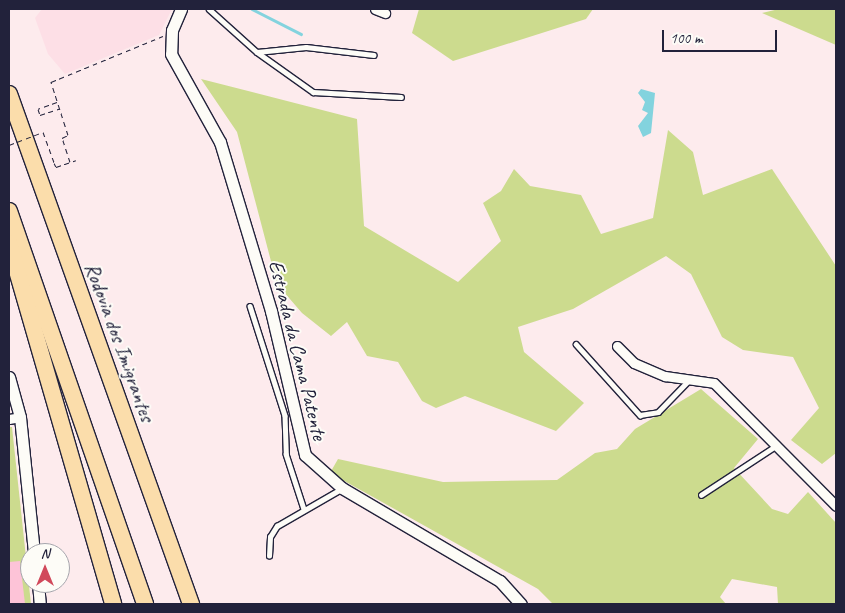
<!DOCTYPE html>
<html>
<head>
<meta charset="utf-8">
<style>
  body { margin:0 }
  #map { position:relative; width:845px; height:613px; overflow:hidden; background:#fdebed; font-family:Caveat,sans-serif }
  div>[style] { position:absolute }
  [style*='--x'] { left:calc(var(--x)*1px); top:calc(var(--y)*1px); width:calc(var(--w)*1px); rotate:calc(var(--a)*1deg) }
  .built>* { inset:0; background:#fddfe6 }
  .green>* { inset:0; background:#ccdb8e }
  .water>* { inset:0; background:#83d3de }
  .stream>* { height:2.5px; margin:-1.25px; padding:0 1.25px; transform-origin:1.25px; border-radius:1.25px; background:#83d3de }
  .building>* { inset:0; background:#fdc3d7 }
  .path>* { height:1px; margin-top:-0.5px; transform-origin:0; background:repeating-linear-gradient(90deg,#22223b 0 5px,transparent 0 9px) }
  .roads { filter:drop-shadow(1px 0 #22223b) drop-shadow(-1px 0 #22223b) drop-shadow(0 1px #22223b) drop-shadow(0 -1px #22223b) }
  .service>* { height:4.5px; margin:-2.25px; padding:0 2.25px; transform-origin:2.25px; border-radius:2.25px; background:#fdfcf7 }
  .minor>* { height:9px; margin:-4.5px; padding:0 4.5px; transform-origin:4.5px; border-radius:4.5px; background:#fdfcf7 }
  .tertiary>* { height:11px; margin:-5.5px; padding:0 5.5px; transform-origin:5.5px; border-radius:5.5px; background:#fdfcf7 }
  .motorway>* { height:16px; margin:-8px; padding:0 8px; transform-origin:8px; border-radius:8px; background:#fbddab }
  .path-bridge>* { height:1px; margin-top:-0.5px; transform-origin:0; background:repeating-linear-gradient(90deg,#22223b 0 5px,transparent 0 9px) }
  span { translate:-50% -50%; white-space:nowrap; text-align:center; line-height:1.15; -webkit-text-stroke:4px #fdfcf7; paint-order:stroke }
  .street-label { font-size:21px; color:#22223b }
  .frame { position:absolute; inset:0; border:10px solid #22223b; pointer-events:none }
  .north { position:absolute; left:20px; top:543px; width:50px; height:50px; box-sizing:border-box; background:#fdfcf7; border:1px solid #a5a5ac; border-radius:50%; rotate:0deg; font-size:14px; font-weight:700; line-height:20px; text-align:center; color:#22223b }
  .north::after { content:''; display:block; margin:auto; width:18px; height:22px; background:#d1495b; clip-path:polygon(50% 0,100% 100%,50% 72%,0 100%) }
  .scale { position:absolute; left:662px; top:30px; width:115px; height:22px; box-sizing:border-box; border:2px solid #22223b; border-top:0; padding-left:6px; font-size:15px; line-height:18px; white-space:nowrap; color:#22223b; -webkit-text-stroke:4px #fdfcf7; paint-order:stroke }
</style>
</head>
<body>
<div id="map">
  <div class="built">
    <i style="clip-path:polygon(42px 9px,172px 9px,159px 35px,65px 74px,48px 54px,35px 18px)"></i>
  </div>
  <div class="green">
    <i style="clip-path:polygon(419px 9px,593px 9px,586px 19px,453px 61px,412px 33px)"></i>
    <i style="clip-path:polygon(779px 9px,836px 9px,836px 45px,762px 13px)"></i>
    <i style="clip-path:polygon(201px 79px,357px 119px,364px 226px,458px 282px,501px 241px,483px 203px,501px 191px,514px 169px,530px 186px,581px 195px,601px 234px,653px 218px,668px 130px,693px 152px,703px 195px,772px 169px,836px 266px,836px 453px,822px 464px,791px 440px,819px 408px,793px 357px,743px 350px,722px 337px,691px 274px,666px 256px,573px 309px,518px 327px,524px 352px,584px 403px,556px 431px,465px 396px,436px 408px,422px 401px,398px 362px,367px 356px,347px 322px,331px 336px,302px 313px,277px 284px,237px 132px)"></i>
    <i style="clip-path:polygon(701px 389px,758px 439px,734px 468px,772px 509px,788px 514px,808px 492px,836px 523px,836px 604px,778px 604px,777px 587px,732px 579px,720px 597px,726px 604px,553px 604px,538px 589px,330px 473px,338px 459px,443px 482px,557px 480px,595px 453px,617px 449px,635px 429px)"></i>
    <i style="clip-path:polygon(9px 427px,12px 427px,31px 604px,9px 604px)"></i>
  </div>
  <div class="water">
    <i style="clip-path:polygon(641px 89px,655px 93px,651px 133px,643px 137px,638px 126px,648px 113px,642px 110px,645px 102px,638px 93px)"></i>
  </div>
  <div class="stream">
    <i style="--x:252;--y:9;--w:55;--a:27"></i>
  </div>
  <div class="building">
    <i style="clip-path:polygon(20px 561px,25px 604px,9px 604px,9px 562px)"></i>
  </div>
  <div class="path">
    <i style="--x:57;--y:102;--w:20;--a:160"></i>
    <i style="--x:38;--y:109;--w:6;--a:72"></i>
    <i style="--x:40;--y:115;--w:20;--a:-18"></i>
    <i style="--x:70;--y:162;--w:25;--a:-108"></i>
    <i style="--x:62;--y:138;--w:7;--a:-27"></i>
    <i style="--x:68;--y:135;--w:56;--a:-107.8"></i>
    <i style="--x:51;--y:82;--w:121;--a:-22.3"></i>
    <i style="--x:54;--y:163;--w:4;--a:63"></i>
    <i style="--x:56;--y:167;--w:21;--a:-19"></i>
  </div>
  <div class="roads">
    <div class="service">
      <i style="--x:209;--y:9;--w:64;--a:41.9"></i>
      <i style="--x:257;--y:52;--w:49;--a:-5.8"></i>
      <i style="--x:306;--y:47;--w:68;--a:6.7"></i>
      <i style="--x:257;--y:52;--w:69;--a:35.5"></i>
      <i style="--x:313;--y:92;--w:88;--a:3.3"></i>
      <i style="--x:250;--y:306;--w:115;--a:72.3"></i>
      <i style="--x:285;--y:416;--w:38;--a:88"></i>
      <i style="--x:286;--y:454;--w:58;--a:71.9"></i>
      <i style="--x:576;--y:344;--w:96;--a:48"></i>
      <i style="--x:640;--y:415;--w:18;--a:-9"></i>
      <i style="--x:658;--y:412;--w:43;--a:-45.9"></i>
      <i style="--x:701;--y:495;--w:91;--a:-33.3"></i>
      <i style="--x:269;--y:556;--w:19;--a:-87"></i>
      <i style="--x:270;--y:537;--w:13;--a:-58"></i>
      <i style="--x:277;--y:526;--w:74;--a:-30"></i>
    </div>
    <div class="minor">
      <i style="--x:375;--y:9;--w:11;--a:22"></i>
      <i style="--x:617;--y:346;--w:24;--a:45"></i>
      <i style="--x:634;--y:363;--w:34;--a:23"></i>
      <i style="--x:665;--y:376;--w:49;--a:8.1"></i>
      <i style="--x:714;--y:383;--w:173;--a:45.2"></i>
      <i style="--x:9;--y:419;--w:11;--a:-10"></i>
    </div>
    <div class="tertiary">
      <i style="--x:181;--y:9;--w:23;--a:113"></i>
      <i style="--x:172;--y:30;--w:24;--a:92"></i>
      <i style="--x:171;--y:54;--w:101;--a:60.9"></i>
      <i style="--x:220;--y:142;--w:177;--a:73.2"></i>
      <i style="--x:271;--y:311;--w:148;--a:76.7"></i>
      <i style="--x:305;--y:455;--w:50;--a:41.7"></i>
      <i style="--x:342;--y:488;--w:183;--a:30.5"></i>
      <i style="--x:500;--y:581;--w:31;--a:48"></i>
      <i style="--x:9;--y:377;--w:41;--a:74.6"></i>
      <i style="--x:20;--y:417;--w:137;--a:84.1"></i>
      <i style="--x:38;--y:583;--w:21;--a:85"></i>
    </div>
    <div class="motorway">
      <i style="--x:9;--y:94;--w:542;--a:70.36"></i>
      <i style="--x:9;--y:211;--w:416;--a:70.9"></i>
      <i style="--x:9;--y:243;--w:376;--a:73.9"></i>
    </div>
  </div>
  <div class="path-bridge">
    <i style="--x:9;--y:145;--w:36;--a:-21"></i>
    <i style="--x:43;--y:132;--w:33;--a:70"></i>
  </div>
  <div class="street-label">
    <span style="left:120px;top:342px;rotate:70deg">Rodovia dos Imigrantes</span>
    <span style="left:298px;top:350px;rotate:76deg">Estrada da Cama Patente</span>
  </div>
  <div class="frame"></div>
  <div class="north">N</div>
  <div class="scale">100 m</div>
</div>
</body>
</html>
